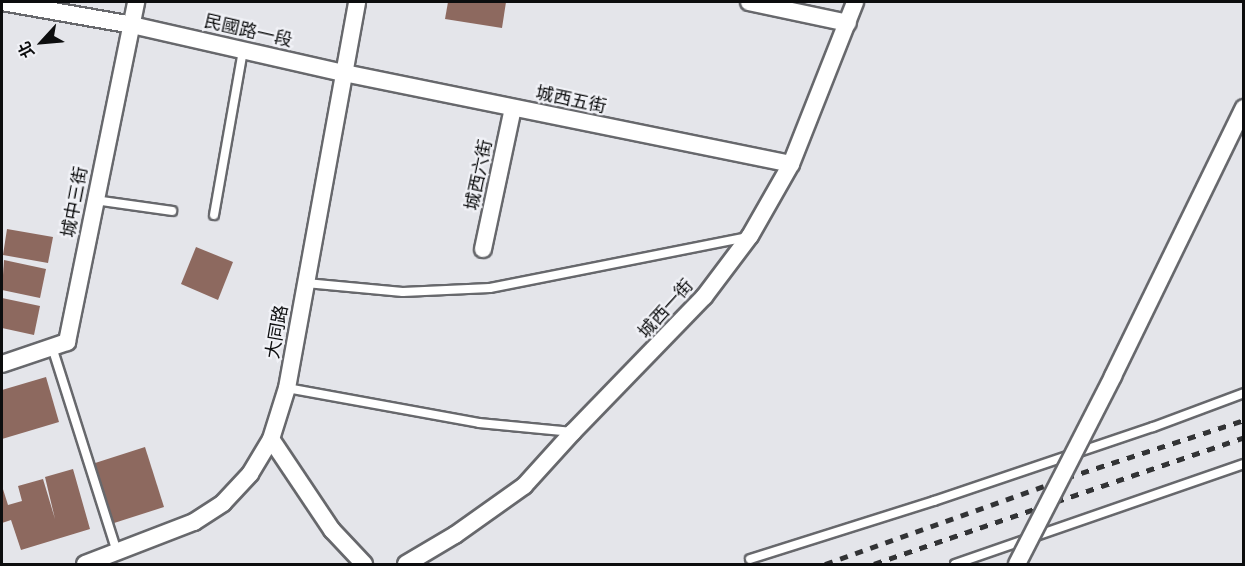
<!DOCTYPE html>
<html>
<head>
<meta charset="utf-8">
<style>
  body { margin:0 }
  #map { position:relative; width:1245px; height:566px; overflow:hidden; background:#e4e5ea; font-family:Inter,"Noto Sans TC",sans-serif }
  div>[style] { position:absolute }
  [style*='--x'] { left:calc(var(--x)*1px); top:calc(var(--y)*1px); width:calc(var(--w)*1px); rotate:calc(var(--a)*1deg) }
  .building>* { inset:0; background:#8d695f }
  .roads { filter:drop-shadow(2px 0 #67686c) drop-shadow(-2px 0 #67686c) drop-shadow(0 2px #67686c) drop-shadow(0 -2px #67686c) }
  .service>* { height:8px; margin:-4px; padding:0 4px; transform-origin:4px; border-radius:4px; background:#fff }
  .minor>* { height:16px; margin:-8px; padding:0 8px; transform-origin:8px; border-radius:8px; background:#fff }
  .rail>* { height:4.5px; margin-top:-2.25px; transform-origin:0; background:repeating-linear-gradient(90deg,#323335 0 8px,transparent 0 16px) }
  .bridges { filter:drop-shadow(2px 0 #67686c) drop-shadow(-2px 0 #67686c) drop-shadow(0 2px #67686c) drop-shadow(0 -2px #67686c) }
  .minor-bridge>* { height:16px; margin:-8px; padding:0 8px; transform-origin:8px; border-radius:8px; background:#fff }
  span { translate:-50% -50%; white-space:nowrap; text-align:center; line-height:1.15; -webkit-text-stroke:4.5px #f1f2f7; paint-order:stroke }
  .street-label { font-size:18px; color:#0c0d0e }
  .frame { position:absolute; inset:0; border:3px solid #0c0d0e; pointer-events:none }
  .north { position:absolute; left:12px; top:12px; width:60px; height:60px; -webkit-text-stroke:4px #f1f2f7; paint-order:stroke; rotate:244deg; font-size:16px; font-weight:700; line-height:24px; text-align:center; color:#0c0d0e }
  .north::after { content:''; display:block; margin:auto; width:21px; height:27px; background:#0c0d0e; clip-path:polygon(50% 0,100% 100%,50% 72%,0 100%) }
</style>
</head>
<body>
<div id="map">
  <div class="building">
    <i style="clip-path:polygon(448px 2px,506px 2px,502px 28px,445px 19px)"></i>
    <i style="clip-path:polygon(7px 229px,53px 237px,48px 263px,3px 255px)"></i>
    <i style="clip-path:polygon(196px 247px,233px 262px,218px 300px,181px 284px)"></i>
    <i style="clip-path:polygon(4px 260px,46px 269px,40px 298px,2px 290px)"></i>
    <i style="clip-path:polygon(2px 298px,40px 306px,34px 335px,2px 328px)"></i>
    <i style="clip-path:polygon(46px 377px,59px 422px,2px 439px,2px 390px)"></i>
    <i style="clip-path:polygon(145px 447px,164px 507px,111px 524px,92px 464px)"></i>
    <i style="clip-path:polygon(73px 469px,90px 529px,21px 550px,11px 520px,2px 523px,2px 486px,8px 505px,22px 501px,18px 486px,43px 479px,55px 519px,45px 477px)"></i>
  </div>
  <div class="roads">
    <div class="service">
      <i style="--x:95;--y:200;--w:78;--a:8.1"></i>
      <i style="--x:214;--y:215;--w:168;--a:-80"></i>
      <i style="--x:306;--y:283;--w:97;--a:5.3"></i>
      <i style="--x:403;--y:292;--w:87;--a:-2.6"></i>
      <i style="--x:490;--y:288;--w:262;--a:-11.2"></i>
      <i style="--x:52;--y:347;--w:215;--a:72.4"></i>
      <i style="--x:287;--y:388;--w:195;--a:10.3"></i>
      <i style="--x:479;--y:423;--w:94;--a:5.5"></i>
      <i style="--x:750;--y:559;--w:193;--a:-17.5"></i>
      <i style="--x:934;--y:501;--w:231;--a:-18.7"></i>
      <i style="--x:1153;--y:427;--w:97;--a:-20.5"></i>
      <i style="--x:955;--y:564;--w:306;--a:-19.1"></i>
    </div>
    <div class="minor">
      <i style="--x:2;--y:2;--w:132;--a:10"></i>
      <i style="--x:132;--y:25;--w:217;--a:12.8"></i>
      <i style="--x:344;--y:73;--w:456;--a:11.5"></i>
      <i style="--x:749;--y:2;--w:101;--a:12"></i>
      <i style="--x:483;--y:249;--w:144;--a:-78"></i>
      <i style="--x:2;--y:364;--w:69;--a:-18.7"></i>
      <i style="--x:67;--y:342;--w:347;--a:-78.5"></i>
      <i style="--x:271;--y:439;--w:110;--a:56.2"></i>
      <i style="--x:332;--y:530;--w:47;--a:46.7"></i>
      <i style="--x:85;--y:564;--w:117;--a:-21.1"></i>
      <i style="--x:194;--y:522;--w:35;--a:-33"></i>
      <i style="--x:223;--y:503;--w:40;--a:-47"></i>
      <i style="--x:250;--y:474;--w:41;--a:-59"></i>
      <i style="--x:271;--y:439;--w:53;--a:-72.6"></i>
      <i style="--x:287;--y:388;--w:392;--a:-79.7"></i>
      <i style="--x:406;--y:564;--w:57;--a:-30.6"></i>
      <i style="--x:455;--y:535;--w:85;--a:-35.4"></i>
      <i style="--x:524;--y:486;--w:73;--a:-47.8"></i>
      <i style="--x:573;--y:432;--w:188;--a:-45.9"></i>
      <i style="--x:704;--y:297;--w:76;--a:-53"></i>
      <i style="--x:750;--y:236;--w:83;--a:-60.3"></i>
      <i style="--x:791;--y:164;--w:174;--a:-68.4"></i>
    </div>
  </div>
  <div class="rail">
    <i style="--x:825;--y:564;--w:256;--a:-19.6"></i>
    <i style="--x:1066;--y:478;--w:187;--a:-18"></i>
    <i style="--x:874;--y:564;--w:391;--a:-18.9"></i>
  </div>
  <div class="bridges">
    <div class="minor-bridge">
      <i style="--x:1017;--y:564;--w:211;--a:-62.9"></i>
      <i style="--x:1113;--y:376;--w:298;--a:-64"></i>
    </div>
  </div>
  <div class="street-label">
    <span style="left:248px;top:31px;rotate:13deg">民國路一段</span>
    <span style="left:571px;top:100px;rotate:12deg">城西五街</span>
    <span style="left:479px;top:175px;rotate:-78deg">城西六街</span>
    <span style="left:75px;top:202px;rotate:-79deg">城中三街</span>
    <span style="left:666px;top:309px;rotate:-48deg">城西一街</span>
    <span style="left:277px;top:332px;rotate:-80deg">大同路</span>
  </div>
  <div class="frame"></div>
  <div class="north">北</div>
</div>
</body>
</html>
